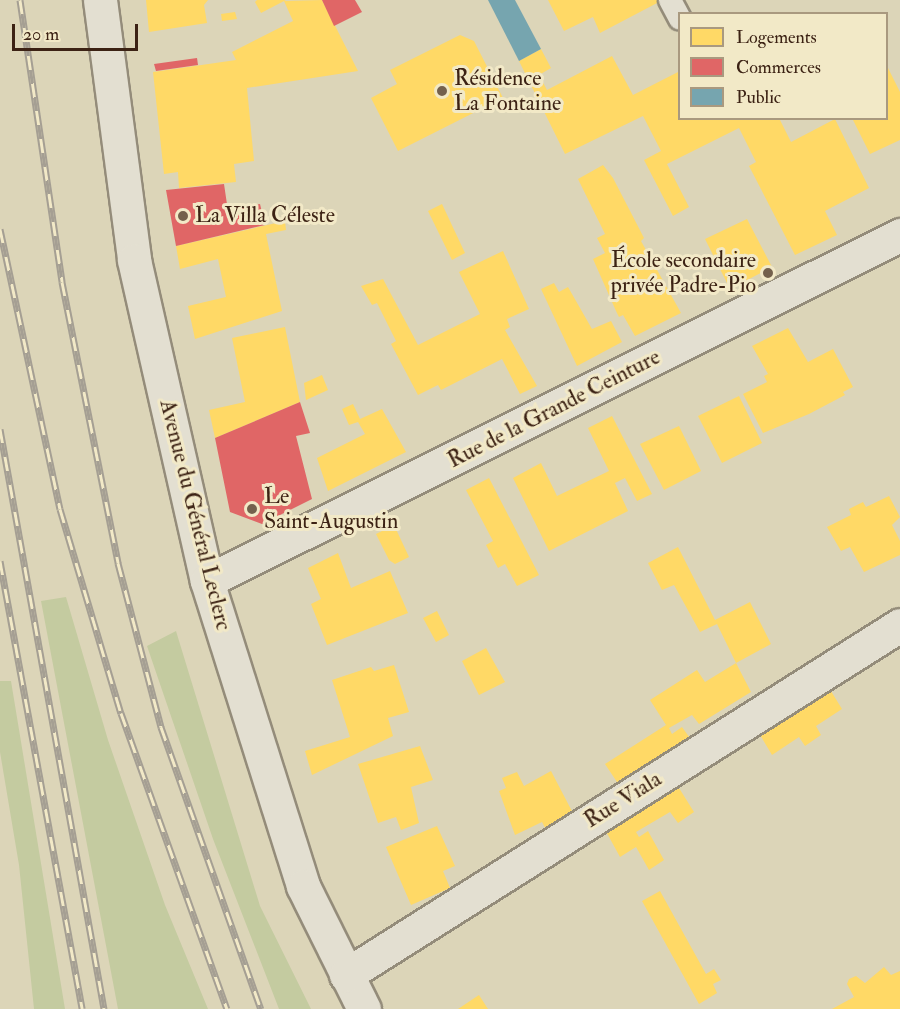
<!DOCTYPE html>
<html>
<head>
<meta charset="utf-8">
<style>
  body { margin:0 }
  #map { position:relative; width:900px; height:1009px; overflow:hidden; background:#dcd5b8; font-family:"IM FELL Double Pica",serif }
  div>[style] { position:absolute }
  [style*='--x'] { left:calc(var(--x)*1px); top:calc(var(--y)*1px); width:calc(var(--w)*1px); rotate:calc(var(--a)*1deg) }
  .green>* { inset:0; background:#c4cba0 }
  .homes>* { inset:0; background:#ffd966 }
  .shops>* { inset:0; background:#e06666 }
  .public>* { inset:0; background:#76a5af }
  .roads { filter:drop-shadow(2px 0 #948c7a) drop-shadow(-2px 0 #948c7a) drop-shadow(0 2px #948c7a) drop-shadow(0 -2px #948c7a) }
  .lane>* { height:22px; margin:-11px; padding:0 11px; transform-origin:11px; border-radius:11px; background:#e3dfd1 }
  .street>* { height:33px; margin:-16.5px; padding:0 16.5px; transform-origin:16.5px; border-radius:16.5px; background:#e3dfd1 }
  .rail>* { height:7px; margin-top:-3.5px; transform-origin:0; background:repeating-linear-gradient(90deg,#f2e9c7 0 14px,#a59f93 0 28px); box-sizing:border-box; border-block:2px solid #a59f93 }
  .dots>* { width:16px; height:16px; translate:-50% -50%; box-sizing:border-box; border:3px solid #f2e9c7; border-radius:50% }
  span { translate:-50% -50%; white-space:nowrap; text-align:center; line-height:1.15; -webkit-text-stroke:6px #f2e9c7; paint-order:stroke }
  .poi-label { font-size:22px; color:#3c2214 }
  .left { translate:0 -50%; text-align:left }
  .right { translate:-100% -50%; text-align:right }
  .street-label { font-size:22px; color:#3c2214 }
  .legend { position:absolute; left:678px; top:12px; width:210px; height:108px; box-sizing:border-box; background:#f2e9c7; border:2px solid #a9997f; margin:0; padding:8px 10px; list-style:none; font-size:18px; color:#3c2214 }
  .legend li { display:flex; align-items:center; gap:12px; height:30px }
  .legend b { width:30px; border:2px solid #a9997f }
  .scale { position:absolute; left:12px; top:24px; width:126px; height:27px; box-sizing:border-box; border:3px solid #3c2214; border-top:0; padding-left:8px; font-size:18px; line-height:21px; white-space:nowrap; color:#3c2214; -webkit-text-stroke:4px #f2e9c7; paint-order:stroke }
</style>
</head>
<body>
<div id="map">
  <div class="green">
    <i style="clip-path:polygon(66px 597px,108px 740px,165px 905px,208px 1009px,118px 1009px,41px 601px)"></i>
    <i style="clip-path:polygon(176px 631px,260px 906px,311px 1009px,279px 1009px,213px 839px,147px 646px)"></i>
    <i style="clip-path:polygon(0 681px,11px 681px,65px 1009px,34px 1009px,19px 865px,0 752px)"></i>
  </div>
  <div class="homes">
    <i style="clip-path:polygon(146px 0,208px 0,204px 5px,207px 23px,149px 32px)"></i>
    <i style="clip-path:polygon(257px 0,286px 0,261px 13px,255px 2px)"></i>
    <i style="clip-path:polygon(322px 0,358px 71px,247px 88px,254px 161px,234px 164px,236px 182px,179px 188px,178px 172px,164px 174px,153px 72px,236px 60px,232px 52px,293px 21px,284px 1px)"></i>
    <i style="clip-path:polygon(548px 0,658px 0,659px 2px,600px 33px,593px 17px,564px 31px)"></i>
    <i style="clip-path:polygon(235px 12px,237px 19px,222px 21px,221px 14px)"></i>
    <i style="clip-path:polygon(460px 35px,474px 41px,503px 98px,398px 151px,371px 98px,397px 84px,390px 70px)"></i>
    <i style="clip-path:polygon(541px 49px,551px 68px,539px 75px,547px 90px,612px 56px,633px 95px,680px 71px,680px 118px,779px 118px,791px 142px,835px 119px,869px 188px,825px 211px,837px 235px,795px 255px,749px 166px,756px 162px,739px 128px,667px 164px,689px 207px,673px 216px,644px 160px,661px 151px,643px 116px,565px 154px,519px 61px)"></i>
    <i style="clip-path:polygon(886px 64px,900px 92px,900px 140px,870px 154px,852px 118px,886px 118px)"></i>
    <i style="clip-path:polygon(603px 165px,613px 178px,644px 238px,641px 241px,681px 313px,635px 336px,623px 315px,619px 317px,616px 311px,593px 259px,605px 253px,597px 238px,605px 234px,578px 179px)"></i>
    <i style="clip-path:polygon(442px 204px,465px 253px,452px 260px,428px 211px)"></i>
    <i style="clip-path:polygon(747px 219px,772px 267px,730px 289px,705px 239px)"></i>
    <i style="clip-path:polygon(285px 221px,286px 230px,266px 234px,282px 311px,195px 339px,188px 306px,226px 297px,218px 259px,180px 269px,176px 246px)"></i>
    <i style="clip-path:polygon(503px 251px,529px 309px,507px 319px,510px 327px,505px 330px,537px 386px,520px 394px,502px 359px,441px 390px,438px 385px,418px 395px,391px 344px,396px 341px,377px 303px,372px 305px,361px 286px,383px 279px,418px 345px,480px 314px,459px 272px)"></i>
    <i style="clip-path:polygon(554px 283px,559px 292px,568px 287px,592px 329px,611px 321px,622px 342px,577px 366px,541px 289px)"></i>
    <i style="clip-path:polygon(285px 327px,300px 402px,215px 438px,209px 410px,245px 402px,232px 338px)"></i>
    <i style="clip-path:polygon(788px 328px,808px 362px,833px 349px,853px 387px,843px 392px,845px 395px,809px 414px,763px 433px,743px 394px,767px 382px,764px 376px,768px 374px,752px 346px)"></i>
    <i style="clip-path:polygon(322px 375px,328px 390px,306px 400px,304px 383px)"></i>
    <i style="clip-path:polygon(739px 396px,762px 443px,722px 463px,698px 416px)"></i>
    <i style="clip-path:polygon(353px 404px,360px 419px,382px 409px,406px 452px,328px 491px,317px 458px,365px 434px,358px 422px,349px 425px,342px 409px)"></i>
    <i style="clip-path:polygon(612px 416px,652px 494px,637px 501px,625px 478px,615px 483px,628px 511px,549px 551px,513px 478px,541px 463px,557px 496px,609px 471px,588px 428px)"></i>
    <i style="clip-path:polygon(679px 426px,701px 471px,664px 490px,640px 444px)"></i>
    <i style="clip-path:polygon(489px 478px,539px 575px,517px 586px,505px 564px,498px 568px,486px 545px,493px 541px,466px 490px)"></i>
    <i style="clip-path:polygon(889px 496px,900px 517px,892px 525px,900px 541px,900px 555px,864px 572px,850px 547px,841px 551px,827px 527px,851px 515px,849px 509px,863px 502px,866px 507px)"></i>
    <i style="clip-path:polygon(394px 525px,409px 557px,395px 564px,389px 560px,376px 534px)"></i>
    <i style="clip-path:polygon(678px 547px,715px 620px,750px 602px,771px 644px,736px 663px,717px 624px,700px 632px,674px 585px,662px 590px,648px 563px)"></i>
    <i style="clip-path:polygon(338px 553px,351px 588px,390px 571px,408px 613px,327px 645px,311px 604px,321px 599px,308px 568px)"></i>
    <i style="clip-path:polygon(437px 611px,449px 635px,436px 642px,423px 618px)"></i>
    <i style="clip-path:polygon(486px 648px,505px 682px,479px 695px,462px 661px)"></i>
    <i style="clip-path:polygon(736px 663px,751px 692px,699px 724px,692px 715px,669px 728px,672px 734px,682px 727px,692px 741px,621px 788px,605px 764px,666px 725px,650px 700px,697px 670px,705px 682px)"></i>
    <i style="clip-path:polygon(394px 665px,409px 712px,388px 718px,393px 736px,312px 775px,305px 751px,350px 737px,332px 680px,371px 667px,374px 671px)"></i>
    <i style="clip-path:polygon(826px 683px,842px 709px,816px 726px,821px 735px,805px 746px,799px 737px,772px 755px,756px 728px)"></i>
    <i style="clip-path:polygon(420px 746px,433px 780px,411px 787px,419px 823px,401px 830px,396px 817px,378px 823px,358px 764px)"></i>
    <i style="clip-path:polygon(551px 771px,575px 817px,549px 835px,542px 822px,515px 835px,499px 791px,506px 788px,502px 778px,517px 772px,524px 786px)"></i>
    <i style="clip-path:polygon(674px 780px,694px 812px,678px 823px,670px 812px,636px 832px,639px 837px,648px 831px,664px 860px,649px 870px,636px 847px,620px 857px,603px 826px)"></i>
    <i style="clip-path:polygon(437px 826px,455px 866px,443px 871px,450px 888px,411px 905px,386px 847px)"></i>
    <i style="clip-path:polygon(660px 891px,706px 974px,714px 969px,721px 980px,713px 984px,717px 993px,699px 1004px,642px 901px)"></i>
    <i style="clip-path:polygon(884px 967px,891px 975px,900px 971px,900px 1009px,832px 1009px,854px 997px,847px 984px,849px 979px,856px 976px,865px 983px)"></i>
    <i style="clip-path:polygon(479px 995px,488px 1009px,458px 1009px)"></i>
  </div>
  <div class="shops">
    <i style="clip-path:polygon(322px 0,355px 0,362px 12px,334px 26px)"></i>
    <i style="clip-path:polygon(197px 58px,198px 65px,156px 71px,154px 64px)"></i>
    <i style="clip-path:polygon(224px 184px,228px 211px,260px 204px,265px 225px,176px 246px,166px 190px)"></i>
    <i style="clip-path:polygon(300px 402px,310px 433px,296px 436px,312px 499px,262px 524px,230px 512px,215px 438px)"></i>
  </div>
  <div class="public">
    <i style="clip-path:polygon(488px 0,515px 0,541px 49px,519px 61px)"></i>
  </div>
  <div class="roads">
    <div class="lane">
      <i style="--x:670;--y:0;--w:21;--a:62"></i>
    </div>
    <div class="street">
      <i style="--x:100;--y:0;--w:262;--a:82.5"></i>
      <i style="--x:134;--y:260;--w:329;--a:77.2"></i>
      <i style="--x:207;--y:581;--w:320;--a:72.5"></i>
      <i style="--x:303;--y:886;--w:137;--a:63.6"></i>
      <i style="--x:207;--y:581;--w:775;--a:-26.53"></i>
      <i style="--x:346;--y:975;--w:655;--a:-32.28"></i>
    </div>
  </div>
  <div class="rail">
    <i style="--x:20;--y:0;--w:285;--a:81.5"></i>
    <i style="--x:62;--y:282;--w:287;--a:78.7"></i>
    <i style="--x:118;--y:563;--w:170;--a:75.3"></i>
    <i style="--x:161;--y:727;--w:299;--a:70.5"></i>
    <i style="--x:0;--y:229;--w:286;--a:77.9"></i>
    <i style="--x:60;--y:509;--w:213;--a:73.4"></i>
    <i style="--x:121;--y:713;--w:314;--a:70.3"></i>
    <i style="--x:0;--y:429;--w:589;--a:79.83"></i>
    <i style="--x:0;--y:561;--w:455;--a:79.6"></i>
  </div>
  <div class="dots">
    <i style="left:442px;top:91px;background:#74614d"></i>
    <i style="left:183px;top:216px;background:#74614d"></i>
    <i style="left:768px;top:273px;background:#74614d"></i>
    <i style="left:252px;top:509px;background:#74614d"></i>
  </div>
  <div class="poi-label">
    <span class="left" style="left:454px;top:91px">Résidence<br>La Fontaine</span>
    <span class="left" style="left:195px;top:216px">La Villa Céleste</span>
    <span class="right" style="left:756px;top:273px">École secondaire<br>privée Padre-Pio</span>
    <span class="left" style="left:264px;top:509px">Le<br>Saint-Augustin</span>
  </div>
  <div class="street-label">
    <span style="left:554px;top:409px;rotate:-27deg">Rue de la Grande Ceinture</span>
    <span style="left:195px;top:515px;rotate:76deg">Avenue du Général Leclerc</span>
    <span style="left:623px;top:800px;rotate:-32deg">Rue Viala</span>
  </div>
  <ul class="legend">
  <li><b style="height:16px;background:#ffd966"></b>Logements</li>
  <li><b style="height:16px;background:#e06666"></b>Commerces</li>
  <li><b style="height:16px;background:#76a5af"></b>Public</li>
  </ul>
  <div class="scale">20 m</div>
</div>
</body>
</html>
